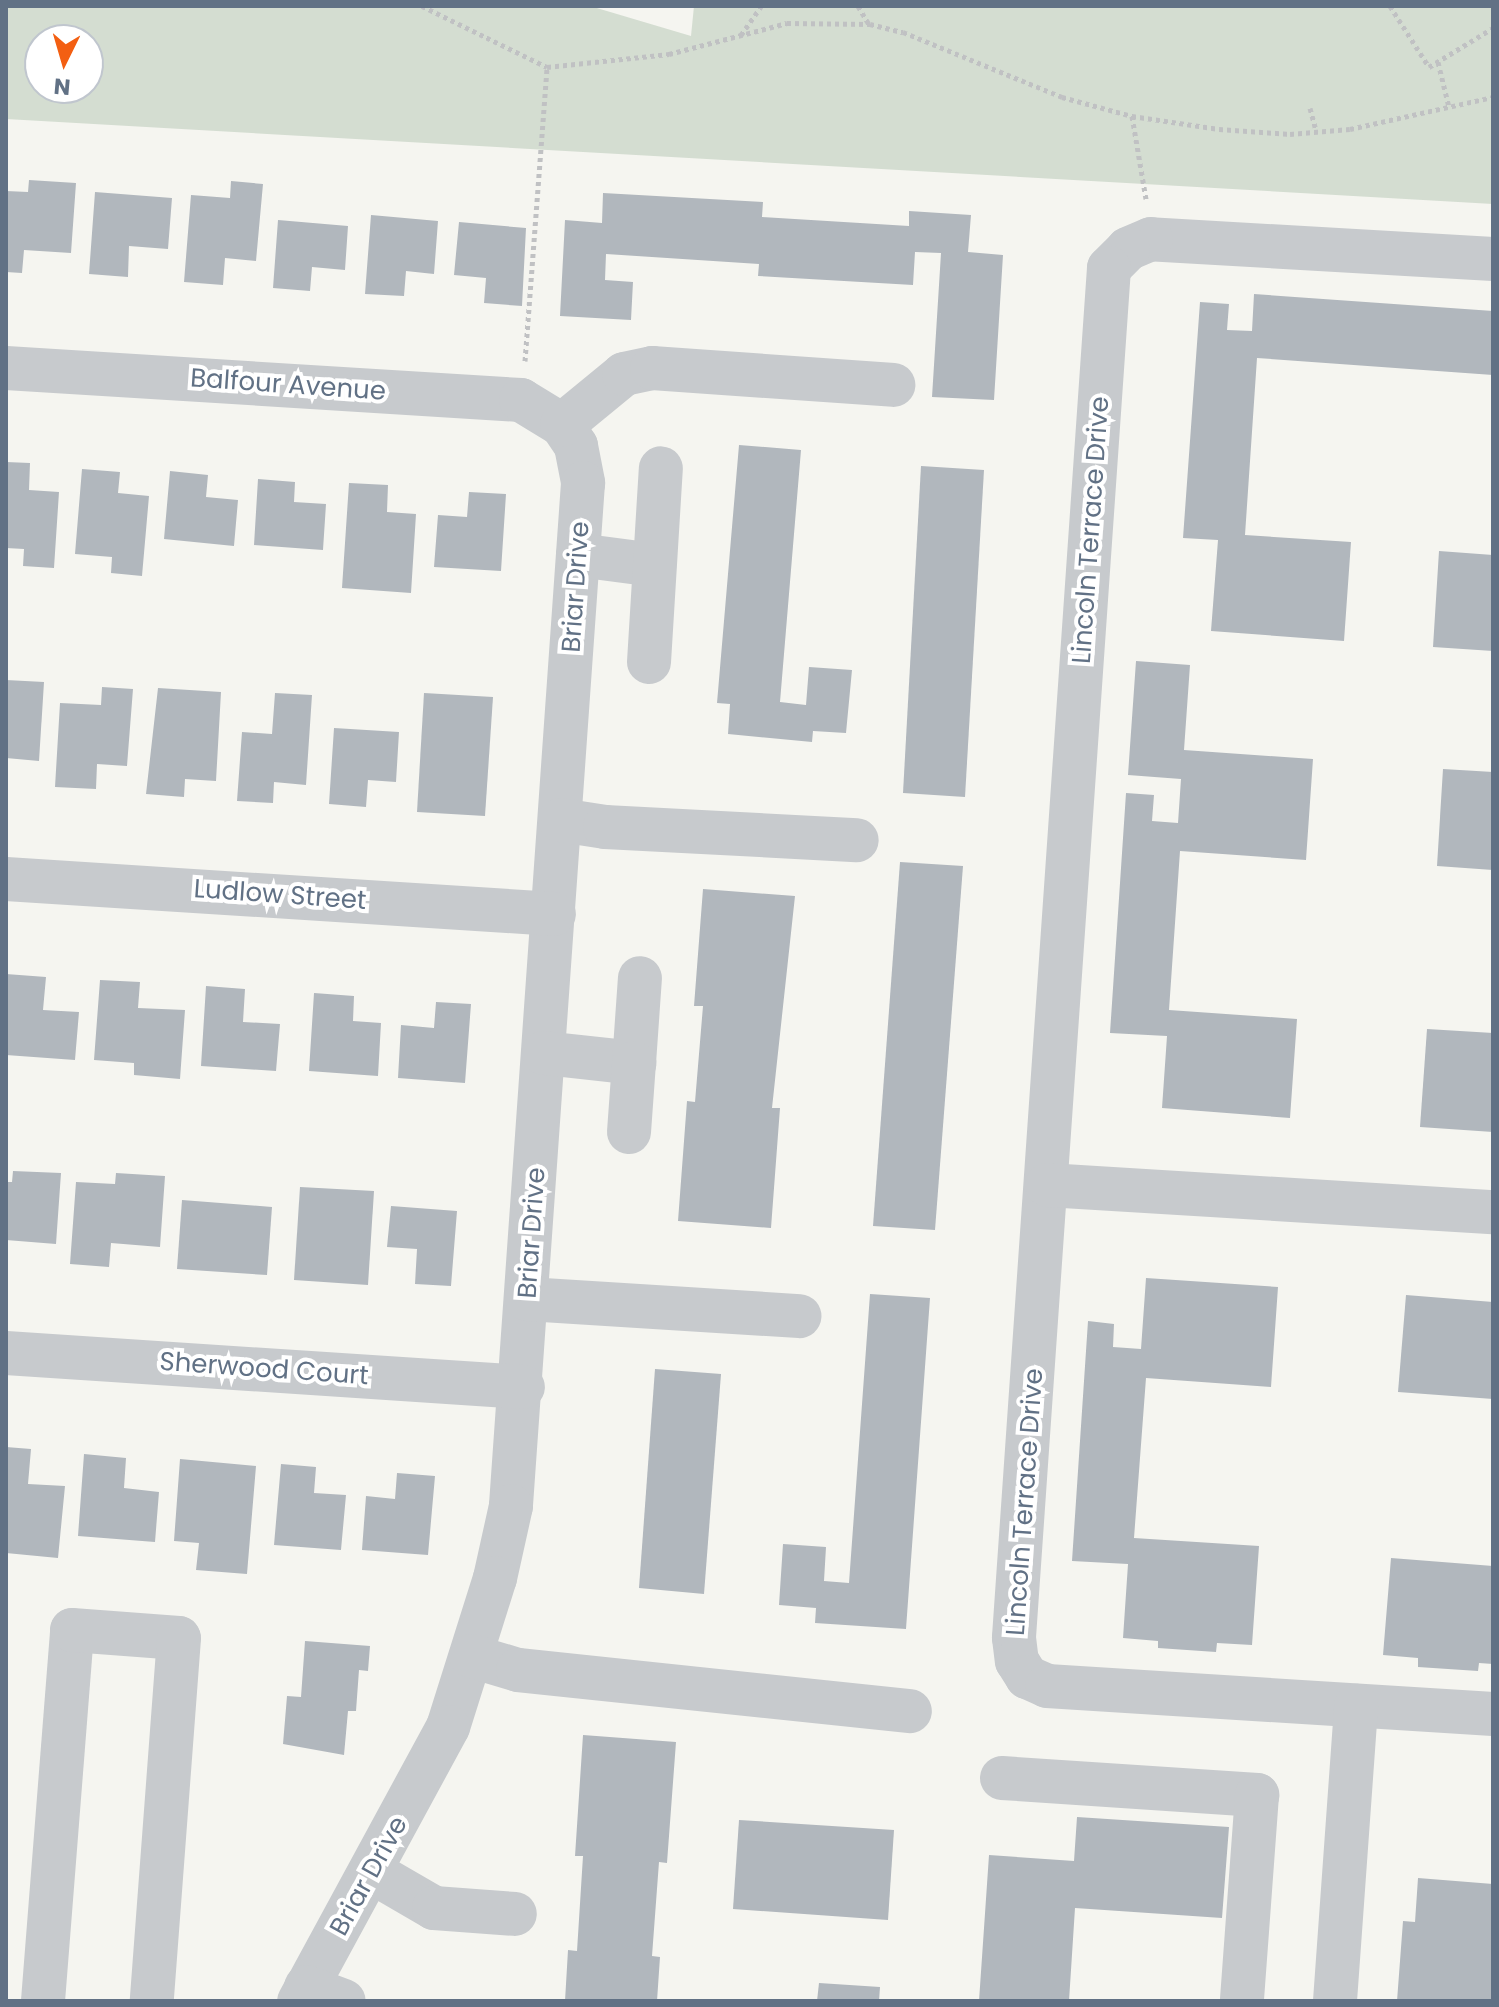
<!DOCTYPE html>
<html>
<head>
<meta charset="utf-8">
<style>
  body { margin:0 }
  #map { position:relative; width:1499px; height:2007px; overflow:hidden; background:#f5f5f0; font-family:Poppins,sans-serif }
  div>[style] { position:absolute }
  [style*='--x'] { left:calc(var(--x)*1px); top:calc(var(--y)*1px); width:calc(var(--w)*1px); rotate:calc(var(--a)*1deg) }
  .green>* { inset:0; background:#d4ddd1 }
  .building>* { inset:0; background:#b1b7bd }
  .path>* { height:5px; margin-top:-2.5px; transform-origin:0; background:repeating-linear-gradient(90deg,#c0c1c3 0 4px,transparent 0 8px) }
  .minor>* { height:44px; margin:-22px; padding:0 22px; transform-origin:22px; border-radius:22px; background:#c7cacd }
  span { translate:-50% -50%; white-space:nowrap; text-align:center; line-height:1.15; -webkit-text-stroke:8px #fff; paint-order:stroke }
  .street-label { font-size:26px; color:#617185 }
  .frame { position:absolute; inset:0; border:8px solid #617185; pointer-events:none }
  .north { position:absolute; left:24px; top:24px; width:80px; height:80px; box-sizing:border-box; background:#fff; border:2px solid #c0c6ce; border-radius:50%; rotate:185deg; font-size:22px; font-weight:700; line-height:32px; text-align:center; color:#617185 }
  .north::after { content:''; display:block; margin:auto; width:28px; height:36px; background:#f35f12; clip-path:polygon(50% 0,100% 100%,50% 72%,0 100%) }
</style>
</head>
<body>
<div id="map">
  <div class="green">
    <i style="clip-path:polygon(evenodd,6px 6px,590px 6px,691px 36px,694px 6px,1493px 6px,1493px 204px,6px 119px,6px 6px,40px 40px,88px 40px,88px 88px,40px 88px,40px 40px)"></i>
  </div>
  <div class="building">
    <i style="clip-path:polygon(29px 180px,76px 183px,71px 253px,24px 250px,22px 273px,6px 272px,6px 191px,28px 192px)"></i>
    <i style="clip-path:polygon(231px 181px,263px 184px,256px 261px,225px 258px,223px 285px,184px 282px,191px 195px,230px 198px)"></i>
    <i style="clip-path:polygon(95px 192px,172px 198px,168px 249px,129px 246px,128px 277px,89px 274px)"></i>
    <i style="clip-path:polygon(603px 193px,763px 202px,762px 217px,909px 226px,909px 211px,971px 215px,968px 252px,1003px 255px,994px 400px,932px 397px,941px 253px,915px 252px,913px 285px,758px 276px,759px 264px,606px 254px,605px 280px,633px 282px,631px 320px,560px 316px,565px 220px,602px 223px)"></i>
    <i style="clip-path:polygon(371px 215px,438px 221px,434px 274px,406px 271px,404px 296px,365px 294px)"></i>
    <i style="clip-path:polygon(278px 220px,348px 226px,345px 270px,312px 267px,310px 291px,273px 288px)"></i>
    <i style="clip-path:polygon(459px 222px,526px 228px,522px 306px,484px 303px,486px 278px,454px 275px)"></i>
    <i style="clip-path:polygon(1254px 294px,1493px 311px,1493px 375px,1257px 358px,1245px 535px,1351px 542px,1344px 641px,1211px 631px,1218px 540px,1183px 538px,1200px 302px,1229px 304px,1227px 330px,1252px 331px)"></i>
    <i style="clip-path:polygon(739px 445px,801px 450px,780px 702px,806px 705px,809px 667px,852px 670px,846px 733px,813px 731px,812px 742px,728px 734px,730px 704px,717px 703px)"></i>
    <i style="clip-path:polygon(6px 462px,30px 463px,29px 490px,59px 492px,54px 568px,23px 566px,24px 549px,6px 548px)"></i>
    <i style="clip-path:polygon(921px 466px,984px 470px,965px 797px,903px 793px)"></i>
    <i style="clip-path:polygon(82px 469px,120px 472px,118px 493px,149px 496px,142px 576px,111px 573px,112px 557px,75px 554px)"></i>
    <i style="clip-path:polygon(170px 471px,208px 475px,206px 497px,238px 500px,234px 546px,164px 539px)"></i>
    <i style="clip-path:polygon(258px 479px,295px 482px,294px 502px,326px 504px,323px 550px,254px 545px)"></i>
    <i style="clip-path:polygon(349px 483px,388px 485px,387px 512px,416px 514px,411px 593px,342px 588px)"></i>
    <i style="clip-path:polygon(469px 492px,506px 494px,501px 571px,434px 567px,438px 515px,467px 517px)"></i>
    <i style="clip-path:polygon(1439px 551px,1493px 555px,1493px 651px,1433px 647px)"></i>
    <i style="clip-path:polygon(1136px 661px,1190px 665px,1184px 750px,1313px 759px,1306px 860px,1180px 851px,1169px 1010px,1297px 1019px,1290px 1118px,1162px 1108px,1167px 1036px,1110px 1033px,1126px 793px,1154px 795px,1152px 821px,1178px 823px,1181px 779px,1128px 775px)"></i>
    <i style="clip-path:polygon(6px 680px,44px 682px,39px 761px,6px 758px)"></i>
    <i style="clip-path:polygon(102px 687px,133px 689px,127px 766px,97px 764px,96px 789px,55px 787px,60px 703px,101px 705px)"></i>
    <i style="clip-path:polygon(158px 688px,221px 692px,216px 781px,185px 779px,184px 797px,146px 794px)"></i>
    <i style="clip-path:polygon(275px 693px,312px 695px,306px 785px,274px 782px,273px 803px,237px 801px,242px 732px,272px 734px)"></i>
    <i style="clip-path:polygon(424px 693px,493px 697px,485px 816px,417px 812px)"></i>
    <i style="clip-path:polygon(334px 728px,399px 732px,396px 782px,368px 780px,366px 807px,329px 804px)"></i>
    <i style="clip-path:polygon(1443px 769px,1493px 772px,1493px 870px,1437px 866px)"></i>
    <i style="clip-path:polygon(900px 862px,963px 866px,935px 1230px,873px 1226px)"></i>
    <i style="clip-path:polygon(703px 889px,795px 896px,772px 1108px,780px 1108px,771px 1228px,678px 1221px,687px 1101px,695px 1102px,703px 1006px,694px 1006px)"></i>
    <i style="clip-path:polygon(6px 974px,46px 977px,43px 1010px,79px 1012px,75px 1060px,6px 1055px)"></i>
    <i style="clip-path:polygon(100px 980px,140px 982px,138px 1008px,185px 1010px,180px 1079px,134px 1075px,134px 1063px,94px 1060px)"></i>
    <i style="clip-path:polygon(206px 986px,245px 989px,243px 1022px,280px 1024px,276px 1071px,201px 1066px)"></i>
    <i style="clip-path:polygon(314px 993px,354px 996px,353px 1021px,381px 1023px,378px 1076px,309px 1071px)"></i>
    <i style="clip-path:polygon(436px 1002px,471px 1004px,465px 1083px,398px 1078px,401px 1025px,434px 1028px)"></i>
    <i style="clip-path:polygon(1427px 1029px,1493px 1033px,1493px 1132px,1420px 1127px)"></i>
    <i style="clip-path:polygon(13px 1171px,61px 1173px,56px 1244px,6px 1240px,6px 1182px,12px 1182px)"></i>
    <i style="clip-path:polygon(116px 1173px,165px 1176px,160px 1247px,111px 1243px,109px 1267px,70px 1264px,76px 1182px,115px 1184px)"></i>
    <i style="clip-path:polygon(300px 1187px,374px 1191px,368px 1285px,294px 1280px)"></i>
    <i style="clip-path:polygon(182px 1200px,272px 1207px,267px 1275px,177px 1269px)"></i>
    <i style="clip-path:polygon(391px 1206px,457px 1211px,451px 1286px,415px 1284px,417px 1249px,387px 1247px)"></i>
    <i style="clip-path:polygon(1146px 1278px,1278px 1287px,1271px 1387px,1146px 1378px,1134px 1538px,1259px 1546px,1252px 1645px,1217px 1643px,1216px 1652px,1158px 1648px,1158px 1641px,1123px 1638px,1128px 1564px,1072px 1561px,1088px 1321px,1114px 1324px,1113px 1347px,1141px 1349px)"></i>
    <i style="clip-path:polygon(870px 1294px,930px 1298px,906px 1629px,815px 1623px,816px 1608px,779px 1605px,783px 1544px,826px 1547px,824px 1581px,849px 1583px)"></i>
    <i style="clip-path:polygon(1406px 1295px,1493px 1302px,1493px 1399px,1398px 1392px)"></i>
    <i style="clip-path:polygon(655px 1369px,721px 1374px,704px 1594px,639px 1588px)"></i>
    <i style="clip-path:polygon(6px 1447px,31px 1449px,28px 1484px,65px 1486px,58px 1558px,6px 1553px)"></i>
    <i style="clip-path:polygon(84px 1454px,126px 1458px,124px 1488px,159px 1492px,155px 1542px,78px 1536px)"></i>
    <i style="clip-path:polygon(180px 1459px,256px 1466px,247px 1574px,196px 1570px,199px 1543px,174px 1541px)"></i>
    <i style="clip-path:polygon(281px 1464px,316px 1467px,314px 1493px,346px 1495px,341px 1550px,274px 1545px)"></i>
    <i style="clip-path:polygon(397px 1473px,435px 1476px,428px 1555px,362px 1550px,366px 1496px,395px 1499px)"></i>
    <i style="clip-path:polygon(1391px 1558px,1493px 1566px,1493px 1664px,1479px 1663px,1478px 1671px,1418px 1667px,1418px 1658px,1383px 1655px)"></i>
    <i style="clip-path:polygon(305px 1641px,370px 1646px,368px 1671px,359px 1670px,356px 1711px,348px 1711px,344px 1755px,283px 1744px,287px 1696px,301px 1697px)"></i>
    <i style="clip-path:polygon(583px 1735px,676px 1742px,667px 1863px,659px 1862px,652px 1956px,660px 1957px,657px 2001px,565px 2001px,568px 1950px,577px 1951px,583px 1856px,575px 1856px)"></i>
    <i style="clip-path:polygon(1077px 1817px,1229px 1827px,1222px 1918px,1075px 1908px,1069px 2001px,979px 2001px,989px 1855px,1074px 1861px)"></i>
    <i style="clip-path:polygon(739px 1820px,894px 1830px,888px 1920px,733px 1909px)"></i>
    <i style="clip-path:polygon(1418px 1878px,1493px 1884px,1493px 2001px,1397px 2001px,1403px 1921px,1415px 1922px)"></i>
    <i style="clip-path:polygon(819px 1983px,880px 1987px,879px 2001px,817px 2001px)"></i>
  </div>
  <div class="path">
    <i style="--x:422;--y:6;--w:139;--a:26"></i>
    <i style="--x:547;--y:67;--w:123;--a:-6.1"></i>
    <i style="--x:669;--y:54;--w:122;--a:-14.7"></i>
    <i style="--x:787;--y:23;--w:83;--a:0.7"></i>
    <i style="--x:870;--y:24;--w:34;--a:14"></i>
    <i style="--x:903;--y:32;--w:172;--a:22.2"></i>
    <i style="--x:1062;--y:97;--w:73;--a:15.2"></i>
    <i style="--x:1132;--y:116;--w:88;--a:8.5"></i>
    <i style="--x:1219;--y:129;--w:71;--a:4"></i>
    <i style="--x:1290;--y:134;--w:60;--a:-4.8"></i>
    <i style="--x:1350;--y:129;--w:147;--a:-12.6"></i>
    <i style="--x:858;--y:6;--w:21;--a:59"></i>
    <i style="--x:1390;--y:6;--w:72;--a:57.4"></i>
    <i style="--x:1429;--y:67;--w:75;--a:-31.4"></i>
    <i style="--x:741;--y:35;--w:35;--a:-55"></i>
    <i style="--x:1438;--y:62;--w:46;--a:76.3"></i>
    <i style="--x:1310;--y:108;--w:24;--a:75"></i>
    <i style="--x:1132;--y:116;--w:84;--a:80.4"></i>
    <i style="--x:525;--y:361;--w:295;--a:-85.7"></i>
  </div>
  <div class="minor">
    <i style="--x:1493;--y:259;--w:343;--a:-176.7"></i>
    <i style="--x:1151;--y:239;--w:25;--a:157"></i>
    <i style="--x:1128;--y:249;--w:27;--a:135"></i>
    <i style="--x:1109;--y:268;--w:1373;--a:93.97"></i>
    <i style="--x:1014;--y:1638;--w:23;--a:83"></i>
    <i style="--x:1017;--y:1661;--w:19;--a:58"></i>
    <i style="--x:1027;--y:1677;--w:22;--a:24"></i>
    <i style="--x:1047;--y:1686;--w:447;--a:3.6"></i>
    <i style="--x:6;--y:368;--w:516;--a:3.56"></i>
    <i style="--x:521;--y:400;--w:48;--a:31.4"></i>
    <i style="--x:562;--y:425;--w:25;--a:56"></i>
    <i style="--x:576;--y:446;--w:38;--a:79"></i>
    <i style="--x:583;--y:483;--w:1026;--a:94.03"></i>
    <i style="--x:511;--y:1506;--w:74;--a:102.5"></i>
    <i style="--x:495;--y:1578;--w:156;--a:107.5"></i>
    <i style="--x:448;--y:1727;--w:312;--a:118.5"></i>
    <i style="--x:562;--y:425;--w:80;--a:-39.4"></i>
    <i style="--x:624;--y:374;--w:29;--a:-12"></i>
    <i style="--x:652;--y:368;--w:242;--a:4"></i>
    <i style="--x:578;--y:555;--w:77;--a:7.5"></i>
    <i style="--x:649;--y:662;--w:194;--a:-86.5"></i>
    <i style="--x:560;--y:820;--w:46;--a:8.8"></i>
    <i style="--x:605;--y:827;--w:252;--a:3"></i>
    <i style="--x:6;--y:879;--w:549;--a:3.65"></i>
    <i style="--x:544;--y:1053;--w:91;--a:6.3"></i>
    <i style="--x:634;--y:1063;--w:85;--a:-86"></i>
    <i style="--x:629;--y:1132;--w:69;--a:-85.9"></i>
    <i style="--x:1047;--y:1185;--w:447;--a:3.5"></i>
    <i style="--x:527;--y:1299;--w:273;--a:3.6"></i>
    <i style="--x:6;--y:1353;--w:518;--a:3.76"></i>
    <i style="--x:471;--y:1656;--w:49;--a:16.6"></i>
    <i style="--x:518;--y:1670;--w:394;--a:6"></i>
    <i style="--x:1002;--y:1778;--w:256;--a:3.8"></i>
    <i style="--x:1257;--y:1795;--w:207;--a:94.2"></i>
    <i style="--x:372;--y:1872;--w:72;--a:30.1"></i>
    <i style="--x:434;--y:1908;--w:81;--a:4.2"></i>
    <i style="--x:306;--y:1987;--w:40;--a:20.2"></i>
    <i style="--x:43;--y:2001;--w:372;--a:-85.5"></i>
    <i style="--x:72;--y:1630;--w:107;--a:4.3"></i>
    <i style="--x:179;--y:1638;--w:364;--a:94.3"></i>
    <i style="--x:1335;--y:2001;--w:296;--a:-85.9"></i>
  </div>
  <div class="street-label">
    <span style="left:288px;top:385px;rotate:4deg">Balfour Avenue</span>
    <span style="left:1091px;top:530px;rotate:-86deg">Lincoln Terrace Drive</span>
    <span style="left:576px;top:587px;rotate:-86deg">Briar Drive</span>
    <span style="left:280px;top:895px;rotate:4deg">Ludlow Street</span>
    <span style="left:532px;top:1233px;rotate:-86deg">Briar Drive</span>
    <span style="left:264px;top:1369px;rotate:4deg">Sherwood Court</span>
    <span style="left:1025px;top:1502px;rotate:-86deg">Lincoln Terrace Drive</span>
    <span style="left:369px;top:1876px;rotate:-61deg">Briar Drive</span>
  </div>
  <div class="frame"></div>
  <div class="north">N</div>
</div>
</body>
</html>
